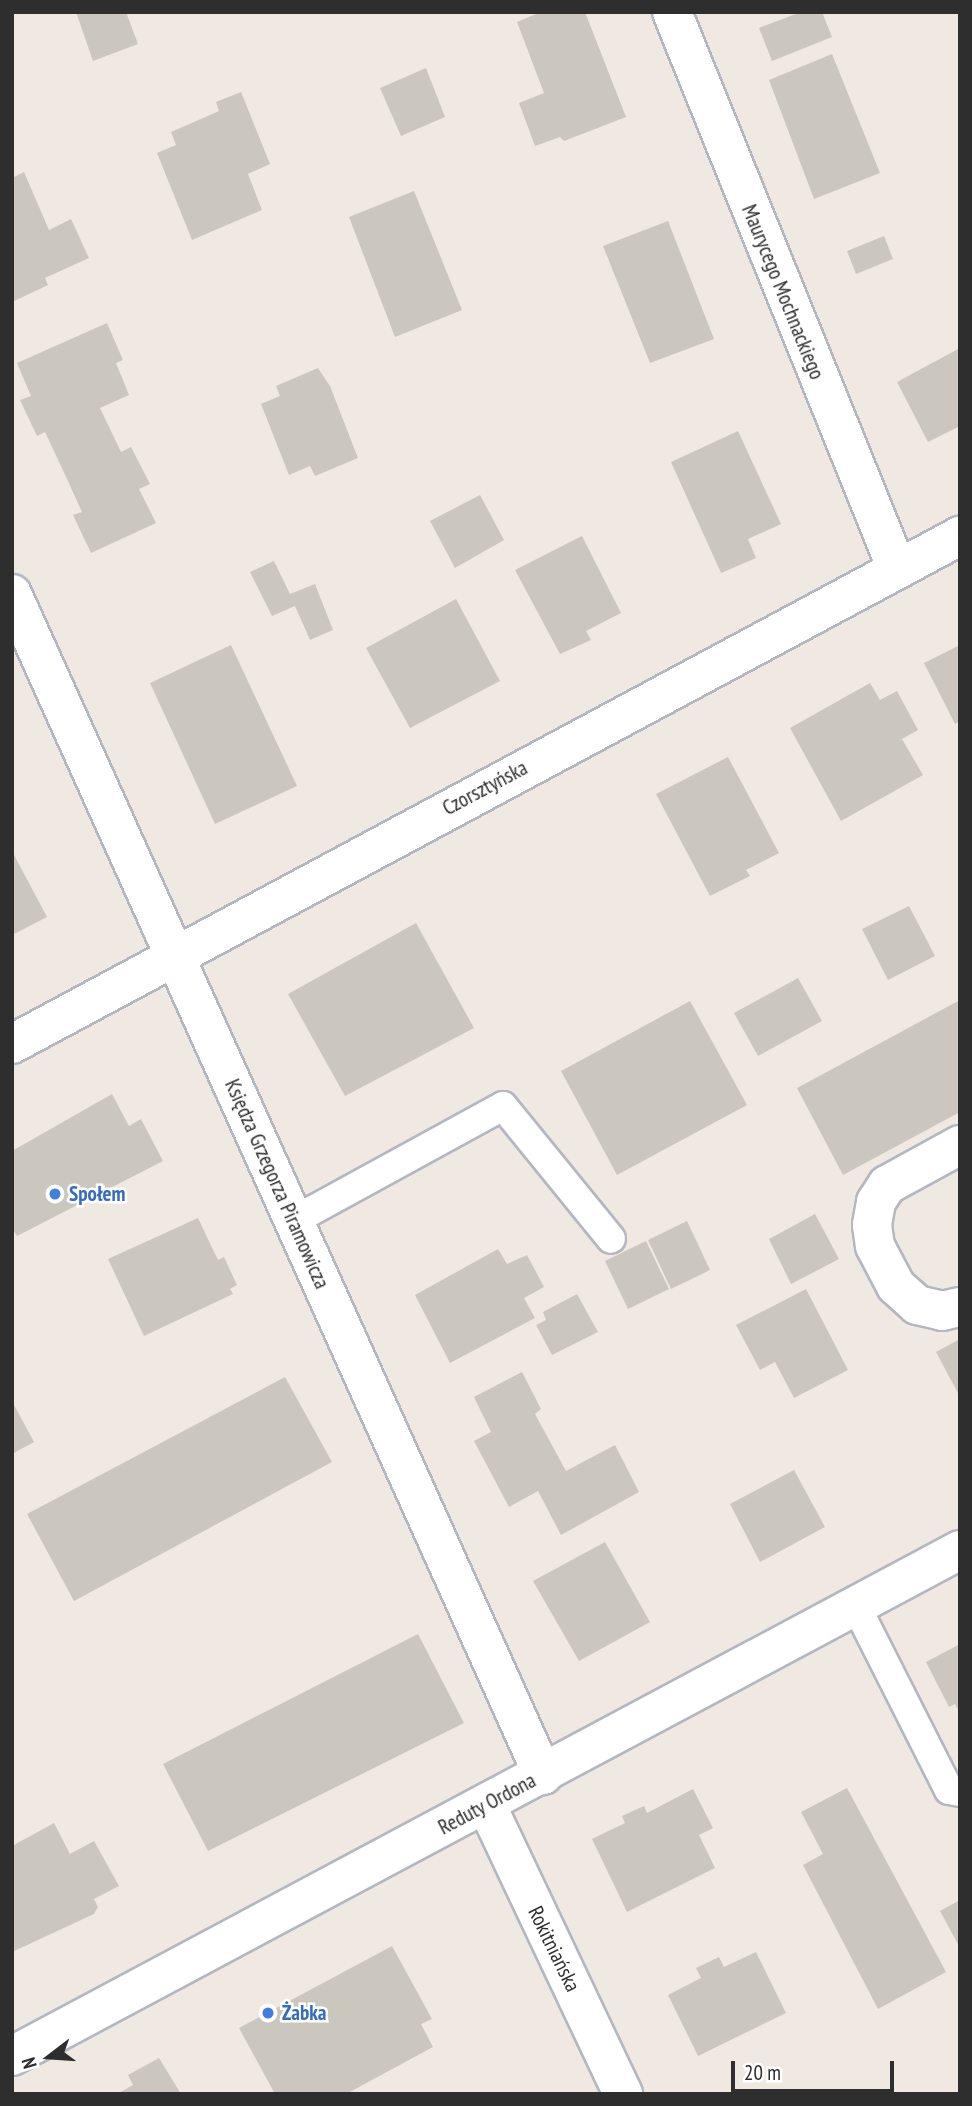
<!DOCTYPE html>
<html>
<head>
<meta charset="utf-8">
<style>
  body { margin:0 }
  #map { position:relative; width:972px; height:2106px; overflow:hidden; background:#efe9e1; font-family:"PT Sans Narrow",sans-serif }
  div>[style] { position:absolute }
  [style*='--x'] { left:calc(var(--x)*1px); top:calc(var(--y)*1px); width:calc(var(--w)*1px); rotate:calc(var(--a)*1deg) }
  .building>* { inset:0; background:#cbc7bf }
  .roads { filter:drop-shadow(2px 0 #b4b7c1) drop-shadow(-2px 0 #b4b7c1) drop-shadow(0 2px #b4b7c1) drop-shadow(0 -2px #b4b7c1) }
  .service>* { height:28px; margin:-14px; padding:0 14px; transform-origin:14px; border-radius:14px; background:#fff }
  .minor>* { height:38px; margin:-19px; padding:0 19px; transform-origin:19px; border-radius:19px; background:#fff }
  .dots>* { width:19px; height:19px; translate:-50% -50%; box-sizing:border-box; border:4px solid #fff; border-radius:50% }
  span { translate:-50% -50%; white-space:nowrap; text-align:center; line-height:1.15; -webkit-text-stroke:5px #fff; paint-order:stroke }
  .street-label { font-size:21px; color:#2e2e2e }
  .shop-label { font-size:21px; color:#366cbe; font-weight:700 }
  .left { translate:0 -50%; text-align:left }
  .frame { position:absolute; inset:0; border:14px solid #2e2e2e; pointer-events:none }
  .north { position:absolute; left:14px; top:2022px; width:70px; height:70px; -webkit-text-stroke:5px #fff; paint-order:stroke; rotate:253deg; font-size:19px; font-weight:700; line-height:28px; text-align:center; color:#2e2e2e }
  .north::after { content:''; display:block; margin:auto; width:24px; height:32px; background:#2e2e2e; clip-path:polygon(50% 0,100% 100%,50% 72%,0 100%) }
  .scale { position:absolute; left:731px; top:2061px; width:163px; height:32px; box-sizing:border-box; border:4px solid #2e2e2e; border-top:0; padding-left:9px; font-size:21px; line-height:24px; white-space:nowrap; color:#2e2e2e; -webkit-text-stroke:5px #fff; paint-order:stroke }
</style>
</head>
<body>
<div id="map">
  <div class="building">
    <i style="clip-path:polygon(76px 12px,126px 12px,138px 44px,93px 61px)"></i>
    <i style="clip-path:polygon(541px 12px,585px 12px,626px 117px,564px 141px,560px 137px,535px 146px,519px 103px,544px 93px,517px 22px)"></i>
    <i style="clip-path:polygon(801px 12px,822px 12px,832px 37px,772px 61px,759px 28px)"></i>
    <i style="clip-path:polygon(832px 54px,880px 173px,814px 199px,769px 80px)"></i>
    <i style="clip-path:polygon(426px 68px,445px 117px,401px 136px,380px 88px)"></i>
    <i style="clip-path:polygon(241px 92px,270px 164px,248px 174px,262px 210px,192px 240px,157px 153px,176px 145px,171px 132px,219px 111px,216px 102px)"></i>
    <i style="clip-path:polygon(24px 172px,49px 230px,71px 219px,89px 258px,45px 278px,48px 285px,12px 302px,12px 178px)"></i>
    <i style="clip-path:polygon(414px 191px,462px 310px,395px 337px,349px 217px)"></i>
    <i style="clip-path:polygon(668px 221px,714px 339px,650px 363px,603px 246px)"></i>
    <i style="clip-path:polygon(884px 236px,893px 259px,856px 274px,847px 251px)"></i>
    <i style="clip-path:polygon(107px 323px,123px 360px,116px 363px,129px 395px,100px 408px,121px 452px,131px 447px,150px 484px,139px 489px,156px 523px,91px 553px,73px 515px,82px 512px,67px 479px,45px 432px,37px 436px,20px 400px,31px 396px,17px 363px)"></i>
    <i style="clip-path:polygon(960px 348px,960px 426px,928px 442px,897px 382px)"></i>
    <i style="clip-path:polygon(318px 368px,330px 386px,358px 458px,315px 476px,310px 466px,289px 475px,261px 404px,280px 396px,276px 386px)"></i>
    <i style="clip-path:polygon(738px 431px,781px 524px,748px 539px,756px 558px,721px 573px,671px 462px)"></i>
    <i style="clip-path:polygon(480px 495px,504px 540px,455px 568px,430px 521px)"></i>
    <i style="clip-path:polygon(582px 536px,621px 613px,586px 631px,591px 640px,560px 654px,515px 570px)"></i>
    <i style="clip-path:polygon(274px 561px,290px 594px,315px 584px,333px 630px,310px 640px,295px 606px,272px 616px,250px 572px)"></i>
    <i style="clip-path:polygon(456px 599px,500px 681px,410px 728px,366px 648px)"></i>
    <i style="clip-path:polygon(231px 645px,297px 786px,215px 824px,150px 683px)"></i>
    <i style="clip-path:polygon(960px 645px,960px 721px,955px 724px,924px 663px)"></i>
    <i style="clip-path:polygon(870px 683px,880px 700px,897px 691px,918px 730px,902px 739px,923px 775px,841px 821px,790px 728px)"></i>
    <i style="clip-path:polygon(728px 757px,779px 853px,746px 870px,750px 876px,710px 896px,656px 794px)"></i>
    <i style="clip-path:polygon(12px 851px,47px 917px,12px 935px)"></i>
    <i style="clip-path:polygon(909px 906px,935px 956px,888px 980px,862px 929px)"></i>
    <i style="clip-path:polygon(416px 923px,474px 1028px,345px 1096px,288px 994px)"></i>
    <i style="clip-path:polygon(798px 978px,822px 1021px,758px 1056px,734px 1013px)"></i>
    <i style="clip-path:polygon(960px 1000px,960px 1112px,843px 1175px,797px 1088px)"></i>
    <i style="clip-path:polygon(690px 1001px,747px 1105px,617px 1175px,561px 1071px)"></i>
    <i style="clip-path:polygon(112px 1094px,129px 1126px,141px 1119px,163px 1161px,17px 1236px,12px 1228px,12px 1151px)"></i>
    <i style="clip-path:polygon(815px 1214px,839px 1259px,791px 1284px,769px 1239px)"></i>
    <i style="clip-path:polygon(198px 1218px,218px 1260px,224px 1257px,237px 1285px,230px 1289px,233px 1294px,144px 1336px,108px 1259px)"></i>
    <i style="clip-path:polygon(687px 1221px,710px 1270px,671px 1289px,648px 1240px)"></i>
    <i style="clip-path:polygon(646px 1241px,669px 1289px,628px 1309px,605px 1261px)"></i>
    <i style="clip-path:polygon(498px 1249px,507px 1264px,527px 1255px,544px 1287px,524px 1298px,535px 1318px,450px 1363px,415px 1295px)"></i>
    <i style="clip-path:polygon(806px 1289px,848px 1370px,794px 1398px,775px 1362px,760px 1370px,736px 1325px)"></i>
    <i style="clip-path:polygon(577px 1294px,598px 1332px,552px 1355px,536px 1325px,546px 1320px,543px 1312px)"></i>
    <i style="clip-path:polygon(960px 1339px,960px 1397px,936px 1352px)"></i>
    <i style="clip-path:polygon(522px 1372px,541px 1409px,535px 1414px,566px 1471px,615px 1445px,639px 1492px,561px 1535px,538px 1491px,509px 1507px,474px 1441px,491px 1432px,474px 1397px)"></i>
    <i style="clip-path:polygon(285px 1377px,332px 1462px,74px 1601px,27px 1514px)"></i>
    <i style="clip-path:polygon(12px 1401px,34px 1442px,12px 1454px)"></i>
    <i style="clip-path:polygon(794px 1470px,825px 1527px,760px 1562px,730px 1504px)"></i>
    <i style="clip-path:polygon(605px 1542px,650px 1622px,579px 1661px,533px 1581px)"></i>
    <i style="clip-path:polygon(418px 1634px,464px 1723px,208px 1851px,163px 1764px)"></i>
    <i style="clip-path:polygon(960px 1644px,960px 1713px,955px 1704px,949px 1707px,926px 1662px)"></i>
    <i style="clip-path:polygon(847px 1788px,946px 1972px,878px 2009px,803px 1865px,823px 1854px,801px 1812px)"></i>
    <i style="clip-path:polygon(693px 1789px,713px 1828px,699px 1835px,715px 1868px,627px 1912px,592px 1839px,625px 1823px,622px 1816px,644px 1806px,647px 1813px)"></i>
    <i style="clip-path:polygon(54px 1823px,70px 1854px,94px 1841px,119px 1886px,94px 1899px,98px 1907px,94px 1914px,12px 1952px,12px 1846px)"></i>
    <i style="clip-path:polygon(960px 1900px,960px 1948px,940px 1911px)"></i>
    <i style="clip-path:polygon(392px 1946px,432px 2019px,421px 2024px,433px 2047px,346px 2094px,275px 2094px,239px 2028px)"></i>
    <i style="clip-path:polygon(756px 1952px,786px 2013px,698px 2056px,668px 1995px,701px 1978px,696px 1968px,719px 1957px,724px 1967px)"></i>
    <i style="clip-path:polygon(159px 2058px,181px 2094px,117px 2094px,133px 2085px,128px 2075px)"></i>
  </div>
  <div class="roads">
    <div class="service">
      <i style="--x:293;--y:1221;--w:239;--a:-28.7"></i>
      <i style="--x:503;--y:1106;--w:171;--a:50.9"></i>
      <i style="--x:856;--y:1606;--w:206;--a:63.2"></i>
      <i style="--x:949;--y:1790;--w:11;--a:10"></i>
    </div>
    <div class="minor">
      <i style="--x:672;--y:12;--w:601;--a:68"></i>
      <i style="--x:12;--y:594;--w:1295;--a:65.79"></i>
      <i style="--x:12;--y:1044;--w:1076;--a:-28.19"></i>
      <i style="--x:960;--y:1145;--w:83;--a:151.3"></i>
      <i style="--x:887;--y:1185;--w:20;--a:123"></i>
      <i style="--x:876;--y:1202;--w:23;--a:100"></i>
      <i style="--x:872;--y:1225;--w:21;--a:82"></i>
      <i style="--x:875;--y:1246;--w:45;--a:62.3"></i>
      <i style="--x:896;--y:1286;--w:28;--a:42"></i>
      <i style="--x:917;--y:1305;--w:26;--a:13"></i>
      <i style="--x:942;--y:1311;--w:18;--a:-13"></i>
      <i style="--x:486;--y:1804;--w:321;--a:64.7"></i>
      <i style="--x:12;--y:2056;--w:1075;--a:-28.09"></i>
    </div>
  </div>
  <div class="dots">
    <i style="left:55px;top:1194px;background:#3f7fe0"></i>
    <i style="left:268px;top:2013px;background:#3f7fe0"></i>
  </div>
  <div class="street-label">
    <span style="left:783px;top:292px;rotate:68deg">Maurycego Mochnackiego</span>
    <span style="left:485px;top:788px;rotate:-28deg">Czorsztyńska</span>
    <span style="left:277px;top:1184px;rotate:66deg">Księdza Grzegorza Piramowicza</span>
    <span style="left:487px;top:1804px;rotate:-28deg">Reduty Ordona</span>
    <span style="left:554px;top:1949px;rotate:64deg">Rokitniańska</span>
  </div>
  <div class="shop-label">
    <span class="left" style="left:69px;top:1194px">Społem</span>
    <span class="left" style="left:282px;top:2013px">Żabka</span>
  </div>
  <div class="frame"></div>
  <div class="north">N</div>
  <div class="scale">20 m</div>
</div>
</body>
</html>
